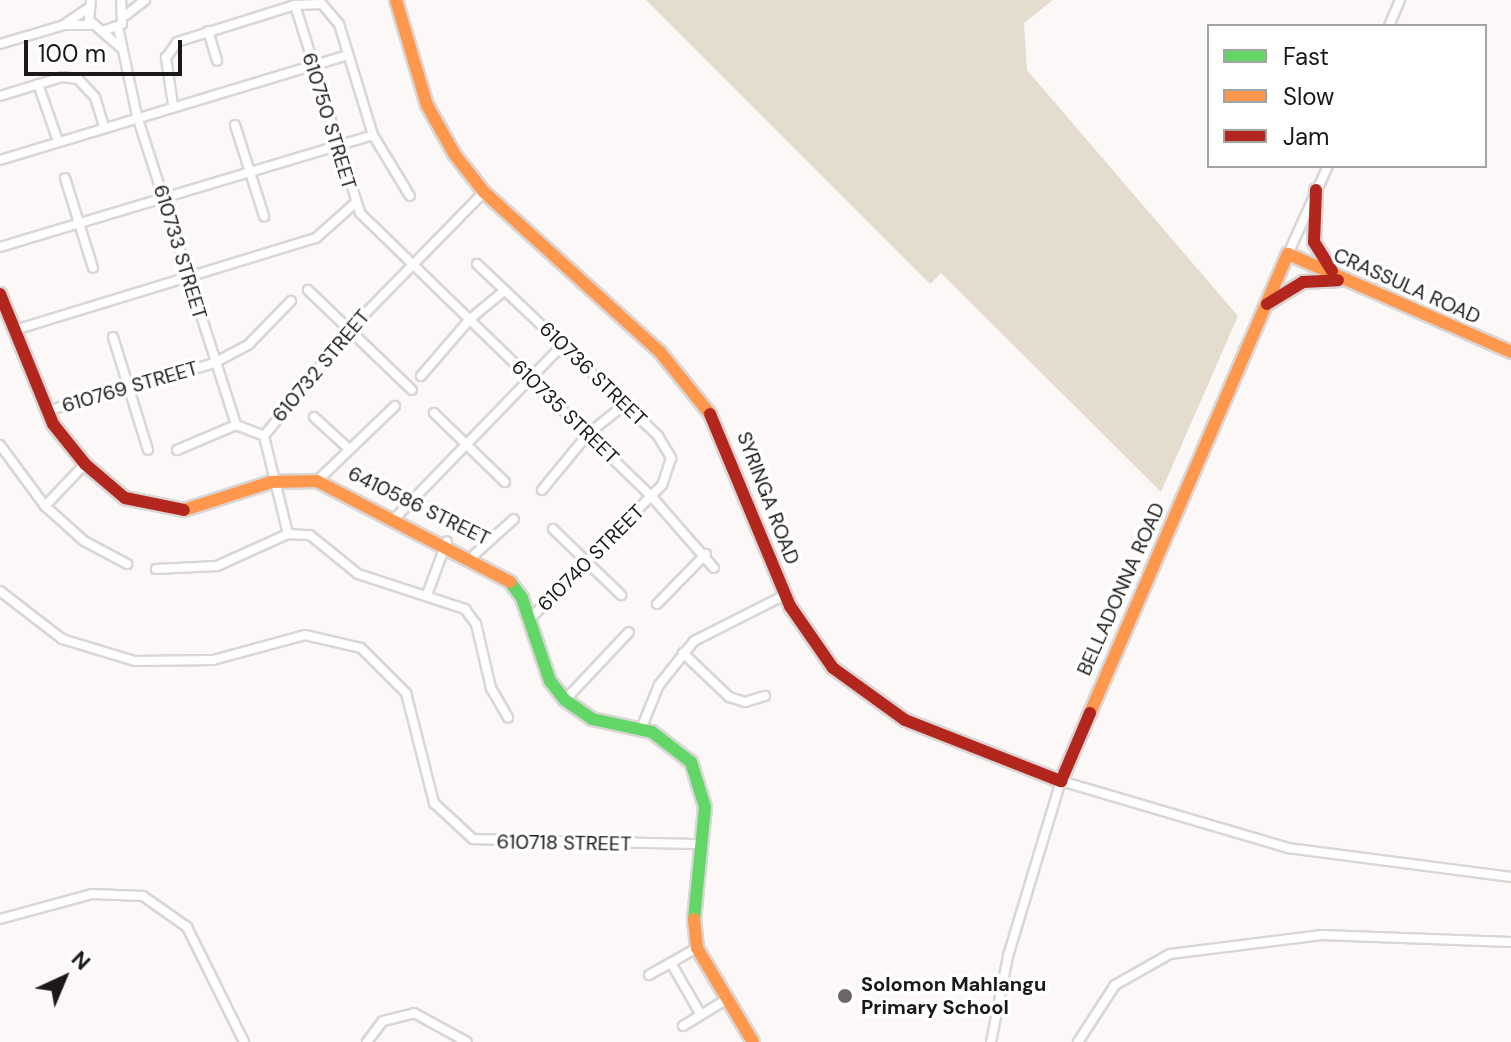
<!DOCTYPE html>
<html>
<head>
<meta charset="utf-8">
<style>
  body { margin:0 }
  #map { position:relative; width:1511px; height:1042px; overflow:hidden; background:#fcf8f7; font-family:"DM Sans",sans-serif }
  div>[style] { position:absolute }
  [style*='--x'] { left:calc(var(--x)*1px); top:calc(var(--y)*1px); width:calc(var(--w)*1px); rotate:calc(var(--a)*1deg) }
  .green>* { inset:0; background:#e4ddce }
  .roads { filter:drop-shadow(2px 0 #d9d6d5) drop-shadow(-2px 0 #d9d6d5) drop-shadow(0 2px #d9d6d5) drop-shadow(0 -2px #d9d6d5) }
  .street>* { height:8px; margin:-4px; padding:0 4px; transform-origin:4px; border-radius:4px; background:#fffefe }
  .fast>* { height:12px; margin:-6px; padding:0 6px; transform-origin:6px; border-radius:6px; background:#63d668 }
  .slow>* { height:12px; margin:-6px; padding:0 6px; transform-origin:6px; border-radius:6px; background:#ff974d }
  .jam>* { height:12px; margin:-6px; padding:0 6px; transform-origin:6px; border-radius:6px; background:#b3261e }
  .dots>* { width:22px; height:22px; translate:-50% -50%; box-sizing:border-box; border:4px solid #fff; border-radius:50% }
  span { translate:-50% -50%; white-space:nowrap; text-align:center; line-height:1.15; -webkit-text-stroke:7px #fff; paint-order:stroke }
  .street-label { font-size:20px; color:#1b1918 }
  .poi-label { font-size:20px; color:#1b1918; font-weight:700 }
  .left { translate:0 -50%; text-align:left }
  .legend { position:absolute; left:1207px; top:24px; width:280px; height:144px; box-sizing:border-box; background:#fff; border:2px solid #a4a3a3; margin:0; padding:10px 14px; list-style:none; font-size:24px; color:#1b1918 }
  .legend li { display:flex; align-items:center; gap:16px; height:40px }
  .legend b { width:40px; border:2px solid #a4a3a3 }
  .north { position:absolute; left:24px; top:938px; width:80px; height:80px; -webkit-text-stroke:6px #fff; paint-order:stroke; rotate:44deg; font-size:22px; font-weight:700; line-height:32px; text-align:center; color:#1b1918 }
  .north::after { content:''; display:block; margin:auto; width:28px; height:36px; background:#1b1918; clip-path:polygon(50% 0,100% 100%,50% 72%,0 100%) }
  .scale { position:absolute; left:24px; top:40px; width:158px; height:36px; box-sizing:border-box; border:4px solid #1b1918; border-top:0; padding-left:10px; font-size:24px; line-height:28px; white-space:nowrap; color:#1b1918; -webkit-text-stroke:6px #fff; paint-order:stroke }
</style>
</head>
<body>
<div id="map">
  <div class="green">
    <i style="clip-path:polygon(646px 0,1053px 0,1024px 23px,1027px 70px,1238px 316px,1161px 492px,941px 273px,930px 284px)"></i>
  </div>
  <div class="roads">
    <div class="street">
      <i style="--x:91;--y:0;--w:20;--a:96"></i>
      <i style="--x:89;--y:20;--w:41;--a:41.1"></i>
      <i style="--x:295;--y:5;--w:218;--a:72.6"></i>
      <i style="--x:360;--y:213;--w:407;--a:44.2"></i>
      <i style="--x:652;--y:497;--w:94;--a:48.9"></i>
      <i style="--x:126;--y:15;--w:24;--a:-38"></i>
      <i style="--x:65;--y:24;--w:27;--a:-34"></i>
      <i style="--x:1389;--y:26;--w:28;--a:-67"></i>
      <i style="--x:118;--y:27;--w:91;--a:77.9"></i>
      <i style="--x:137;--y:116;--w:324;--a:72.2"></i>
      <i style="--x:236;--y:425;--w:30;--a:21"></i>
      <i style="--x:103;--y:31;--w:20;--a:-20"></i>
      <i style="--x:122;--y:24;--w:24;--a:-92"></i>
      <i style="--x:208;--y:31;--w:31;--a:73"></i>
      <i style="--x:0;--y:44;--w:67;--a:-16.5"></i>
      <i style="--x:64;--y:25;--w:28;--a:0"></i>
      <i style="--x:38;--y:84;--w:60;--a:70.7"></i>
      <i style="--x:0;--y:96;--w:65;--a:-17"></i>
      <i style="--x:62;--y:77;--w:16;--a:7"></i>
      <i style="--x:78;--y:79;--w:25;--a:47"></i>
      <i style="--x:95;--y:97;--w:31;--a:73"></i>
      <i style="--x:173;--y:105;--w:48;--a:-98.5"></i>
      <i style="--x:166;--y:58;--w:19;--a:-55"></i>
      <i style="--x:177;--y:42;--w:124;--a:-17.4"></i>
      <i style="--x:295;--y:5;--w:27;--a:-2"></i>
      <i style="--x:322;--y:4;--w:26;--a:50"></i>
      <i style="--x:339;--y:24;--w:116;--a:73"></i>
      <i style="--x:373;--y:135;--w:71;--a:58.8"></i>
      <i style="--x:235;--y:125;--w:96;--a:72.3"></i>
      <i style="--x:0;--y:160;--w:363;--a:-16.8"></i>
      <i style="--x:65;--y:178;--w:94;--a:72.7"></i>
      <i style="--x:0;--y:247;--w:389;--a:-16.7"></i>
      <i style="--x:1288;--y:254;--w:97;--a:-65.6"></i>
      <i style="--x:477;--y:264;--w:250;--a:43.5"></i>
      <i style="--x:658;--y:436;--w:26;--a:59"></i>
      <i style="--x:671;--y:458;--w:28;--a:108"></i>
      <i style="--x:662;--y:485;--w:188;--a:134.6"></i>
      <i style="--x:308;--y:290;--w:144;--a:43.9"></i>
      <i style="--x:18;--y:329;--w:312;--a:-17"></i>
      <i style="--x:316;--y:238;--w:51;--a:-41.8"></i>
      <i style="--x:113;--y:337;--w:118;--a:72.8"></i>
      <i style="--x:421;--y:376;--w:75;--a:-49.3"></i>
      <i style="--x:470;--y:319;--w:45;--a:-39.6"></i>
      <i style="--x:46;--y:411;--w:175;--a:-15.9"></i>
      <i style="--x:214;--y:363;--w:40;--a:-28"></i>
      <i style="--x:249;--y:344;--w:60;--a:-45.7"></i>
      <i style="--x:434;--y:413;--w:99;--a:44.2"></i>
      <i style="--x:314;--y:417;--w:47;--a:42.4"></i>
      <i style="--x:0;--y:445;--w:76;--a:53.6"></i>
      <i style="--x:45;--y:506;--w:52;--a:41.9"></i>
      <i style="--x:84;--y:541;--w:49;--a:28.1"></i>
      <i style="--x:177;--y:450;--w:64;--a:-23"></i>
      <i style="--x:317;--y:481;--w:108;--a:-43.9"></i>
      <i style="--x:542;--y:490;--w:72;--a:-50.6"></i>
      <i style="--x:588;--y:434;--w:48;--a:-39"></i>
      <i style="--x:45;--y:506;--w:58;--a:-46.4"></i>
      <i style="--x:397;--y:516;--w:238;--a:-45.9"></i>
      <i style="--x:553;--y:529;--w:95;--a:44.1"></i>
      <i style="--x:288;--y:534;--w:101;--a:-103.8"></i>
      <i style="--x:264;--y:436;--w:137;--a:-51.2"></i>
      <i style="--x:350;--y:329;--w:192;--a:-45.6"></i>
      <i style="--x:475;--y:554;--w:52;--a:-41.9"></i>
      <i style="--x:156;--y:569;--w:61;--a:-2.8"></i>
      <i style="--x:217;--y:566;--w:78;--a:-24.3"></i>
      <i style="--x:288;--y:534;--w:22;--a:3"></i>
      <i style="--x:310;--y:535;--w:62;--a:39.1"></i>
      <i style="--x:358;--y:574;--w:113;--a:18.1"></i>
      <i style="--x:465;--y:609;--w:19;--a:54"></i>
      <i style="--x:476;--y:624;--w:66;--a:76.8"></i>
      <i style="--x:491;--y:688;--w:34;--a:60"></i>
      <i style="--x:0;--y:591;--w:78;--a:37.7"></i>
      <i style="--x:62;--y:639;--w:76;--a:16.8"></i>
      <i style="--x:135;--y:661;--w:78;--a:-0.7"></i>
      <i style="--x:213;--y:660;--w:95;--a:-15.2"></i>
      <i style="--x:305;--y:635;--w:57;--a:13.1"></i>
      <i style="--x:361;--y:648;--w:64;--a:45"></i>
      <i style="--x:406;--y:693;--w:114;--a:75.7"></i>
      <i style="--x:434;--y:803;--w:53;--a:42.7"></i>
      <i style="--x:473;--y:839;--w:228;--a:1.3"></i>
      <i style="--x:428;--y:592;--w:54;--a:-69.6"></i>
      <i style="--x:657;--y:604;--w:70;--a:-45.6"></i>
      <i style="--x:683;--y:653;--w:64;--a:43.7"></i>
      <i style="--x:729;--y:697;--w:17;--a:17"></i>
      <i style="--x:745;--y:702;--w:21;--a:-17"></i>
      <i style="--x:565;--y:700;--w:93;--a:-46.7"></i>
      <i style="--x:641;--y:729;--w:48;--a:-67.8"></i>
      <i style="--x:659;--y:685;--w:56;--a:-51.5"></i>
      <i style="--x:694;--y:641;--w:102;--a:-26.8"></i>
      <i style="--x:0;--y:919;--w:95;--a:-15.2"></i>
      <i style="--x:92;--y:894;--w:51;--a:2.2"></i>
      <i style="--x:143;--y:896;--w:54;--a:35.2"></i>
      <i style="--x:187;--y:927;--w:128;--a:63.6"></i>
      <i style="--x:671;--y:963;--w:60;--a:60"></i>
      <i style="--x:649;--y:975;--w:55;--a:-29.4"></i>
      <i style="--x:683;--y:1026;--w:52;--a:-31.5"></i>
      <i style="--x:367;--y:1042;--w:26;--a:-53"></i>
      <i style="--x:383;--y:1021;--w:32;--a:-14"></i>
      <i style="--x:414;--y:1013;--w:60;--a:28.7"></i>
      <i style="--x:991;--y:1042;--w:88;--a:-78.8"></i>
      <i style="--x:1008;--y:956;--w:183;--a:-73.2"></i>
      <i style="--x:1061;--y:781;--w:237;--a:16.4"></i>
      <i style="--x:1288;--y:848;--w:225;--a:7.4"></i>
      <i style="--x:1078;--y:1042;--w:68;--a:-57"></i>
      <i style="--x:1115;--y:985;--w:63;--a:-29.4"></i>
      <i style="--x:1170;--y:954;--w:153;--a:-7.1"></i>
      <i style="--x:1322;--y:935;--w:189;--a:2.1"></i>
    </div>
    <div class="fast">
      <i style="--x:510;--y:582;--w:20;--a:53"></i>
      <i style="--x:522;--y:598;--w:88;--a:71.4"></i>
      <i style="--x:550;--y:681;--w:24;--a:52"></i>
      <i style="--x:565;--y:700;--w:33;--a:35"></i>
      <i style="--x:592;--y:719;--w:61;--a:12.2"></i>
      <i style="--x:652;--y:732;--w:49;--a:37.6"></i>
      <i style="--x:691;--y:762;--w:47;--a:72.7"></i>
      <i style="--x:705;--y:807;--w:113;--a:95.6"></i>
    </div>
    <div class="slow">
      <i style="--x:396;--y:0;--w:109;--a:73.6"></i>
      <i style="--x:427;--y:105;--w:57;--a:60.8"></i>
      <i style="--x:455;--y:155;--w:47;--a:51.9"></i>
      <i style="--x:484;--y:192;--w:238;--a:42.3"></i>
      <i style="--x:660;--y:352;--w:80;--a:51.1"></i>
      <i style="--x:184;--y:510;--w:91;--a:-17.8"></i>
      <i style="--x:271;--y:482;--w:46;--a:-1.2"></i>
      <i style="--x:317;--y:481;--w:218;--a:27.6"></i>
      <i style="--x:1090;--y:713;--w:500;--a:-66.7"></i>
      <i style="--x:1288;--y:254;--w:244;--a:23.7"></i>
      <i style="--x:694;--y:919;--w:29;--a:84"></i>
      <i style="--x:697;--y:948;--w:109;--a:59.2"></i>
    </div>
    <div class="jam">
      <i style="--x:1316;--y:190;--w:52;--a:92.2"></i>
      <i style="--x:1314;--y:242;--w:34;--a:58"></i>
      <i style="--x:0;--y:294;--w:140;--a:67.8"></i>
      <i style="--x:53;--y:424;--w:51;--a:51.3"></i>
      <i style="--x:85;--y:464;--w:52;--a:40.4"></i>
      <i style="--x:125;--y:498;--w:60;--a:11.5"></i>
      <i style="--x:1267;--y:304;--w:42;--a:-31.4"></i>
      <i style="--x:1303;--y:282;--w:35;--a:-3"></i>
      <i style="--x:710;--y:414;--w:208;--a:67.4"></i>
      <i style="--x:790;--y:606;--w:75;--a:55.3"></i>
      <i style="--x:833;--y:668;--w:89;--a:35.8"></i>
      <i style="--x:905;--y:720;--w:168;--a:21.4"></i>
      <i style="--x:1061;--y:781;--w:74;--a:-66.9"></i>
    </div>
  </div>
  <div class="dots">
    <i style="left:845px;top:996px;background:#6a6766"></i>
  </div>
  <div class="street-label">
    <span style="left:329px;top:121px;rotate:73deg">610750 STREET</span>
    <span style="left:180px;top:252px;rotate:73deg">610733 STREET</span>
    <span style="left:1407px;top:286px;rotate:24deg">CRASSULA ROAD</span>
    <span style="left:321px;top:366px;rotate:-50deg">610732 STREET</span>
    <span style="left:593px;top:374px;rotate:44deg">610736 STREET</span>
    <span style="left:130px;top:387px;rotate:-16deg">610769 STREET</span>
    <span style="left:565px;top:412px;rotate:44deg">610735 STREET</span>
    <span style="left:768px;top:498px;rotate:69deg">SYRINGA ROAD</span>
    <span style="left:419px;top:506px;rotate:26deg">6410586 STREET</span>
    <span style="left:591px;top:558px;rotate:-45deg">610740 STREET</span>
    <span style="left:1121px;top:589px;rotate:-66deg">BELLADONNA ROAD</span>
    <span style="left:564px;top:843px;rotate:1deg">610718 STREET</span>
  </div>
  <div class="poi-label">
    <span class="left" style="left:861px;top:996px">Solomon Mahlangu<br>Primary School</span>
  </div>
  <ul class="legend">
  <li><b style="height:10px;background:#63d668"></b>Fast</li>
  <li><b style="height:10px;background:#ff974d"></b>Slow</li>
  <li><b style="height:10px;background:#b3261e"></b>Jam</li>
  </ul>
  <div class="north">N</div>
  <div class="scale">100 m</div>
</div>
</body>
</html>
